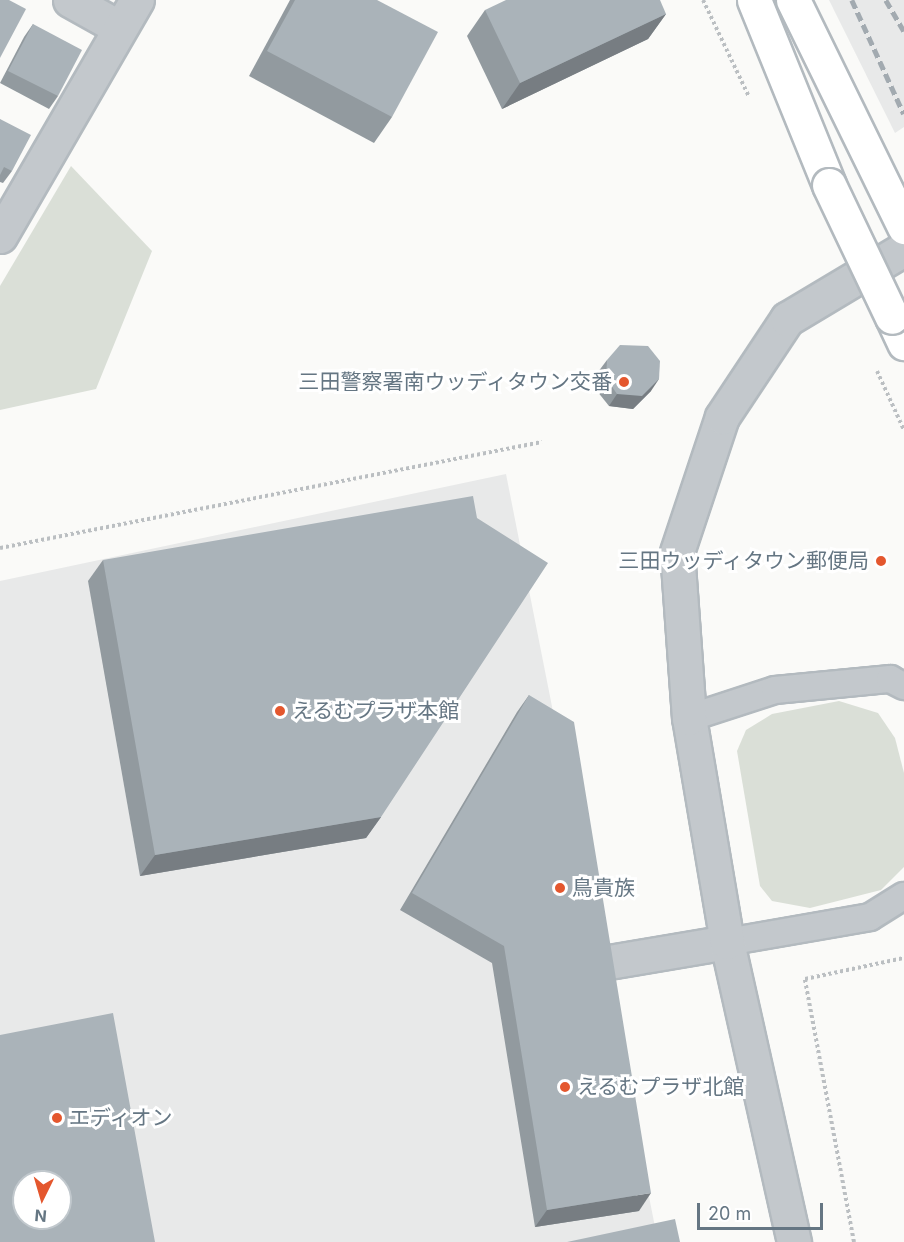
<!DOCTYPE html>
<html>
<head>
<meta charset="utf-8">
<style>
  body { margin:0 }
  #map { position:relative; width:904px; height:1242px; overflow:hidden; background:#fafaf8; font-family:Inter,"Noto Sans JP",sans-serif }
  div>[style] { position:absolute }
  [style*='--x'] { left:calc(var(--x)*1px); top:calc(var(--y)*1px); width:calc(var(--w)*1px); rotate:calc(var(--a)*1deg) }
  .built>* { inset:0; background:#e8e9e9 }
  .green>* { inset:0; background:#dadfd7 }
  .path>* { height:4px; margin-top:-2px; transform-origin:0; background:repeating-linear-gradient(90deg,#bbbfc2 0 3px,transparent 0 6px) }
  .roads { filter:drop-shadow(2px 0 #b3babf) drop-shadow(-2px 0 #b3babf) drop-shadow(0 2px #b3babf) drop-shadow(0 -2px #b3babf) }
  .service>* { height:26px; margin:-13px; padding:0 13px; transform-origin:13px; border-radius:13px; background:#c3c8cc }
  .minor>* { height:33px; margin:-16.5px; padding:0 16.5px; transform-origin:16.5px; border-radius:16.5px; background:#c3c8cc }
  .tertiary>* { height:33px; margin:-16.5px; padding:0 16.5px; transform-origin:16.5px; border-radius:16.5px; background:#c3c8cc }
  .secondary>* { height:33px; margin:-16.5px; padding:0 16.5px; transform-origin:16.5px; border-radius:16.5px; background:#fff }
  .rail>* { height:4.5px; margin-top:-2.25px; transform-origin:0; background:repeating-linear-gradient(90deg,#a2aab0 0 9px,transparent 0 13.5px) }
  .bridges { filter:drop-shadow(2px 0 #b3babf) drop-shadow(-2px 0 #b3babf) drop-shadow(0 2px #b3babf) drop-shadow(0 -2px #b3babf) }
  .secondary-bridge>* { height:33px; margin:-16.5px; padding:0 16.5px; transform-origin:16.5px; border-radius:16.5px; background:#fff }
  .wall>* { inset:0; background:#929a9f }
  .shaded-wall>* { inset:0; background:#777d82 }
  .building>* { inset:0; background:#aab3b9 }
  .dots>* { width:16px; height:16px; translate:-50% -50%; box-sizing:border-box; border:3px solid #fff; border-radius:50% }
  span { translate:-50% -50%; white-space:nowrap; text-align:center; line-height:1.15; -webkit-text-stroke:6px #fff; paint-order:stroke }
  .poi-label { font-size:21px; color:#657683 }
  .right { translate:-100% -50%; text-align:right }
  .left { translate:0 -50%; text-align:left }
  .north { position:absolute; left:12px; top:1170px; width:60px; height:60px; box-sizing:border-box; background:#fff; border:2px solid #c1c8cd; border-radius:50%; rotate:185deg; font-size:16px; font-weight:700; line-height:24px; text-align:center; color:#657683 }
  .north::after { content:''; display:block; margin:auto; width:21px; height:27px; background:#e4572e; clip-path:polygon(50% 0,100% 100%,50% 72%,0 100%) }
  .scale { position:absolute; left:697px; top:1203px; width:126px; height:27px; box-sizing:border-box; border:3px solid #657683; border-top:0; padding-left:8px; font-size:18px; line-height:21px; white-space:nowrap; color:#657683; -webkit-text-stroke:4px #fff; paint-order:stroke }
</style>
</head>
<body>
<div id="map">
  <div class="built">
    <i style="clip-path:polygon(829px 0,904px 0,904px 127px,895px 133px)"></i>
    <i style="clip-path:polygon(evenodd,506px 474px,658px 1242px,0 1242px,0 581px,506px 474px,24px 1182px,60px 1182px,60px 1218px,24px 1218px,24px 1182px)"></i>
  </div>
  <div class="green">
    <i style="clip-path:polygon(71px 166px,152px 251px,96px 389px,0 410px,0 286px)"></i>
    <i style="clip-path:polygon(839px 701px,878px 713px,895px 738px,904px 773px,904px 867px,881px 890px,810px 908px,772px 901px,760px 886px,737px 751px,746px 730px,772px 714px)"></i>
  </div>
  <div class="path">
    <i style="--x:703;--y:0;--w:107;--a:64.6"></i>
    <i style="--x:877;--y:371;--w:65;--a:65.4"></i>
    <i style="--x:0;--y:548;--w:552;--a:-11.07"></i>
    <i style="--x:854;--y:1242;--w:268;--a:-100.6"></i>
    <i style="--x:805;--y:979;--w:101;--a:-12"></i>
  </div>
  <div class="roads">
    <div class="service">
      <i style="--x:689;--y:718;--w:90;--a:-18"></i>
      <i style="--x:775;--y:690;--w:116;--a:-5.5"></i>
      <i style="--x:890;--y:679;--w:16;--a:27"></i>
      <i style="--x:727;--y:942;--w:145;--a:-9.9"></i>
      <i style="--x:870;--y:917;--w:40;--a:-32"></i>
    </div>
    <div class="minor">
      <i style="--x:70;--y:0;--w:57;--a:29.2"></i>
      <i style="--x:0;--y:236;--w:273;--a:-59.9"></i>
      <i style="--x:603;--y:963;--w:126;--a:-9.6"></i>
    </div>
    <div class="tertiary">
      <i style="--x:794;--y:1242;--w:307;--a:-102.6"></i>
      <i style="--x:727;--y:942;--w:227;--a:-99.6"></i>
      <i style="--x:689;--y:718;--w:166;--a:-94.1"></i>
      <i style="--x:677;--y:552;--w:142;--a:-71.6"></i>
      <i style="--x:722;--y:417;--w:118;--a:-56.4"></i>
      <i style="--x:787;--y:319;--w:136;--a:-30.9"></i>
    </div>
    <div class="secondary">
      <i style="--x:754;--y:0;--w:200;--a:67.9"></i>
      <i style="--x:793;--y:0;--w:253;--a:63.9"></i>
      <i style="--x:892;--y:317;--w:29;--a:65"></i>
    </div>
  </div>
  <div class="rail">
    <i style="--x:852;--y:0;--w:125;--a:65.5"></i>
    <i style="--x:886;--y:0;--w:36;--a:60"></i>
  </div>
  <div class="bridges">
    <div class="secondary-bridge">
      <i style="--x:829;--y:185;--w:146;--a:64.5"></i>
    </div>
  </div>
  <div class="wall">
    <i style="clip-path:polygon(290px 0,377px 0,392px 117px,374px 143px,249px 76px)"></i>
    <i style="clip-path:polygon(485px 10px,666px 14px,648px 39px,502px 109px,467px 36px)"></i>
    <i style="clip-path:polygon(33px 24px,58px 96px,49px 109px,0 83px,24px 37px)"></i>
    <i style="clip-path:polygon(0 119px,12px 171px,3px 183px,0 182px)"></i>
    <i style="clip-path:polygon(607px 360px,651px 391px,633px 409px,609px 406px,597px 391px,598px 372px)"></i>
    <i style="clip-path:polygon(103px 560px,381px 817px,366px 838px,140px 876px,88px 581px)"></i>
    <i style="clip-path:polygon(529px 695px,639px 1211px,535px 1227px,492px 963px,400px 910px,517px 712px)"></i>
  </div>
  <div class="shaded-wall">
    <i style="clip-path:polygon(666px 14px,648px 39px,502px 109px,520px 83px)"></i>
    <i style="clip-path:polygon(659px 379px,651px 391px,633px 409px,609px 406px,617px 394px)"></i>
    <i style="clip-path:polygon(381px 817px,366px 838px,140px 876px,155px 855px)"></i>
    <i style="clip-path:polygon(651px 1193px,639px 1211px,535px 1227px,547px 1210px)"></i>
  </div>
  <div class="building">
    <i style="clip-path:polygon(0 0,9px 0,26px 9px,0 58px)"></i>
    <i style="clip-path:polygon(295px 0,377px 0,438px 32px,392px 117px,267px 51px)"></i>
    <i style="clip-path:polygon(506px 0,660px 0,666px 14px,520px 83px,485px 10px)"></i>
    <i style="clip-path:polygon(33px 24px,82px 50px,58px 96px,8px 71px)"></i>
    <i style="clip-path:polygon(0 119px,31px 135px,12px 171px,4px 167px,0 175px)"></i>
    <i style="clip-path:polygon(620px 345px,648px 346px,660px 361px,659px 379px,642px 396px,617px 394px,606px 378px,607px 360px)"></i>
    <i style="clip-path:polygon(473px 496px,477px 518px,548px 563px,381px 817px,155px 855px,103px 560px)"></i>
    <i style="clip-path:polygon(529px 695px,574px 722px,651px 1193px,547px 1210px,504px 946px,412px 893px)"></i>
    <i style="clip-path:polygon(evenodd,113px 1013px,155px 1242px,0 1242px,0 1035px,113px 1013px,24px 1182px,60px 1182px,60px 1218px,24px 1218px,24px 1182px)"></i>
    <i style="clip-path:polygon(675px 1219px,680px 1242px,567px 1242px)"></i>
  </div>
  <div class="dots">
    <i style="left:624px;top:382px;background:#e4572e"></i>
    <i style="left:881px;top:561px;background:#e4572e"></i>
    <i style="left:280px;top:711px;background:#e4572e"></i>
    <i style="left:560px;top:888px;background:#e4572e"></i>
    <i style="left:565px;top:1087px;background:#e4572e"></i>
    <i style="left:57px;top:1118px;background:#e4572e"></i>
  </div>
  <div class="poi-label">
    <span class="right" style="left:612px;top:382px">三田警察署南ウッディタウン交番</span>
    <span class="right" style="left:869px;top:561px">三田ウッディタウン郵便局</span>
    <span class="left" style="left:292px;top:711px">えるむプラザ本館</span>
    <span class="left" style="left:572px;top:888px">鳥貴族</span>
    <span class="left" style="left:577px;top:1087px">えるむプラザ北館</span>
    <span class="left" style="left:69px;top:1118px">エディオン</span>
  </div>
  <div class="north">N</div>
  <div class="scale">20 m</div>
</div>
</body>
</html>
